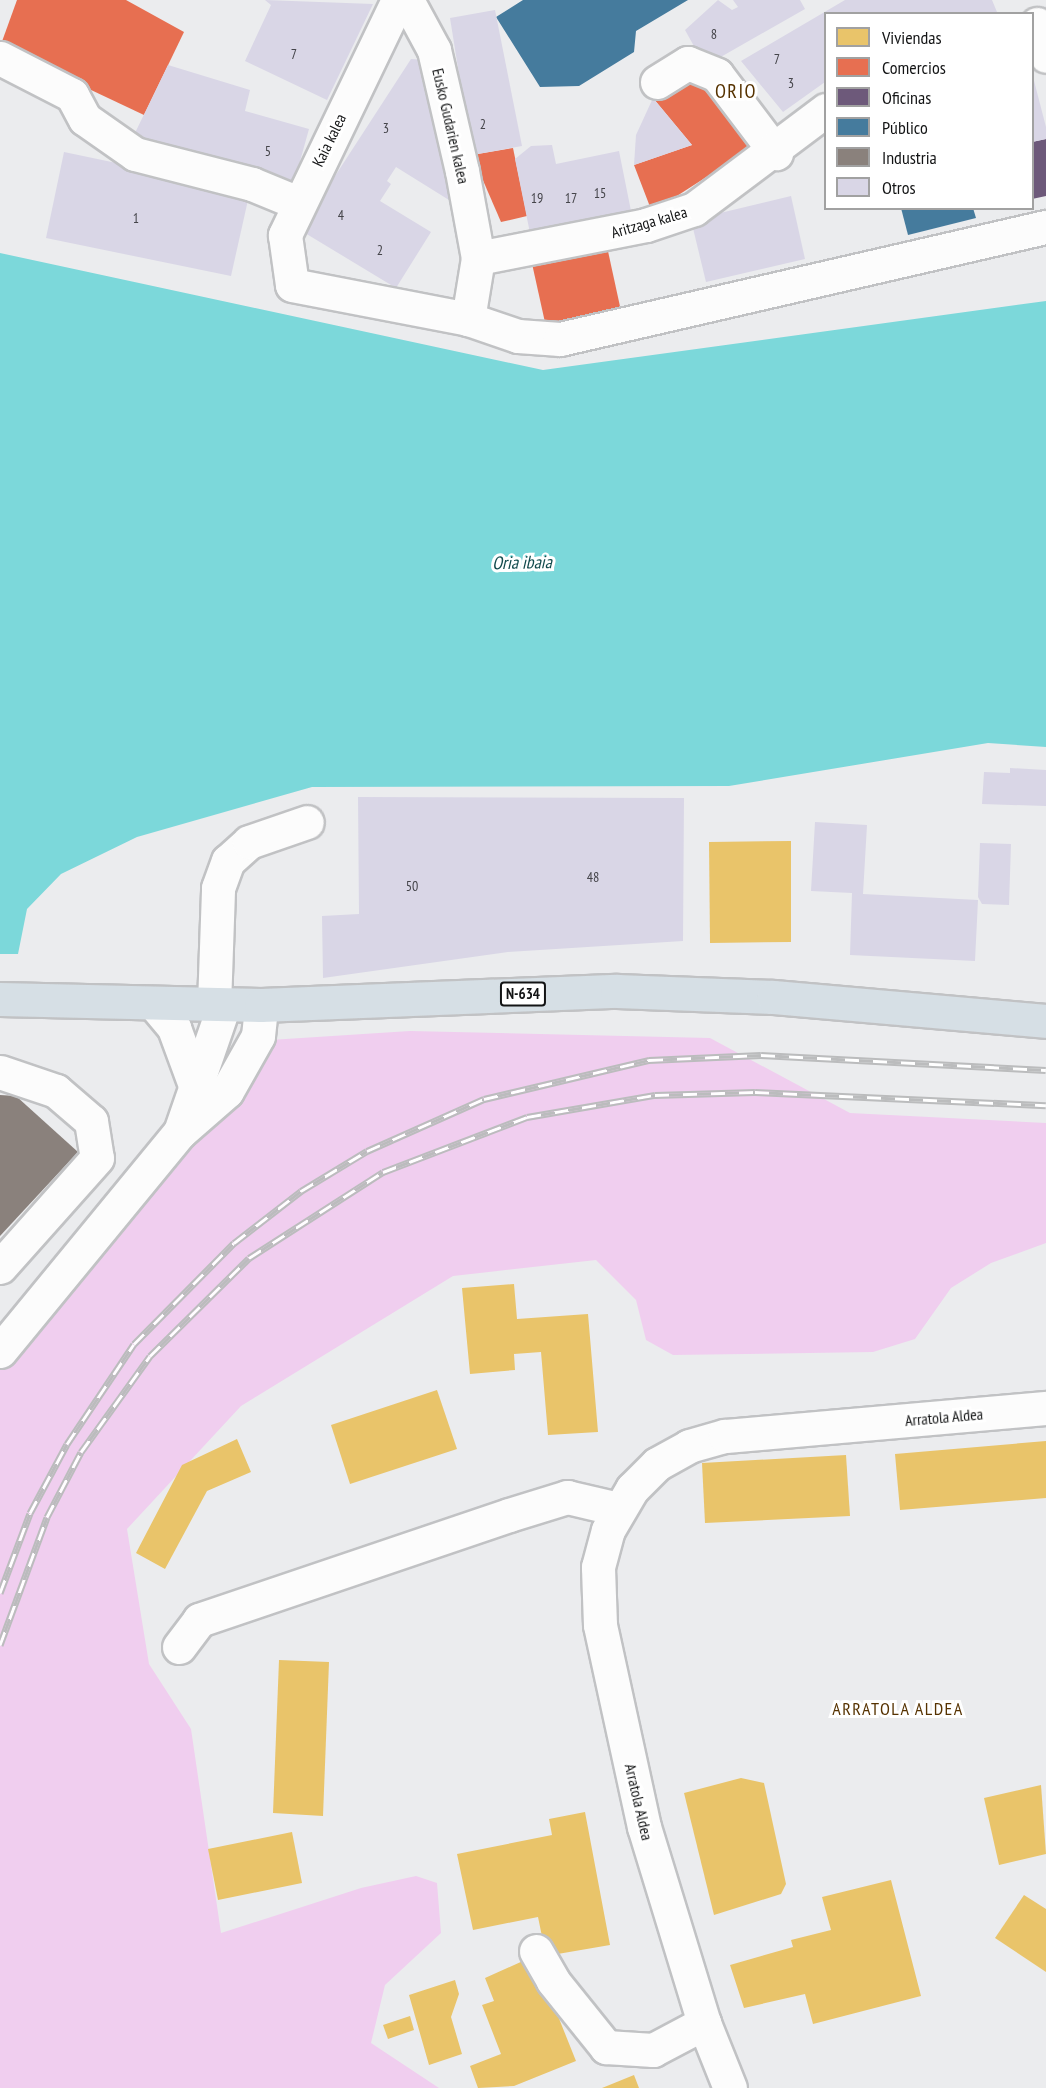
<!DOCTYPE html>
<html>
<head>
<meta charset="utf-8">
<style>
  body { margin:0 }
  #map { position:relative; width:1046px; height:2088px; overflow:hidden; background:#ebecee; font-family:"PT Sans Narrow",sans-serif }
  div>[style] { position:absolute }
  [style*='--x'] { left:calc(var(--x)*1px); top:calc(var(--y)*1px); width:calc(var(--w)*1px); rotate:calc(var(--a)*1deg) }
  .green>* { inset:0; background:#f0ceef }
  .water>* { inset:0; background:#7cd8da }
  .homes>* { inset:0; background:#e9c46a }
  .shops>* { inset:0; background:#e76f51 }
  .offices>* { inset:0; background:#6d597a }
  .public>* { inset:0; background:#457b9d }
  .industry>* { inset:0; background:#8a817c }
  .building>* { inset:0; background:#d9d6e6 }
  .roads { filter:drop-shadow(2px 0 #c1c2c4) drop-shadow(-2px 0 #c1c2c4) drop-shadow(0 2px #c1c2c4) drop-shadow(0 -2px #c1c2c4) }
  .minor>* { height:33px; margin:-16.5px; padding:0 16.5px; transform-origin:16.5px; border-radius:16.5px; background:#fcfcfc }
  .highway>* { height:33px; margin:-16.5px; padding:0 16.5px; transform-origin:16.5px; border-radius:16.5px; background:#d6dfe5 }
  .rail>* { height:7px; margin-top:-3.5px; transform-origin:0; background:repeating-linear-gradient(90deg,#fff 0 14px,#bbbcbd 0 28px); box-sizing:border-box; border-block:2px solid #bbbcbd }
  span { translate:-50% -50%; white-space:nowrap; text-align:center; line-height:1.15; -webkit-text-stroke:6px #fff; paint-order:stroke }
  .number-label { font-size:14px; color:#444449 }
  .number-label span { -webkit-text-stroke-width:0 }
  .shield-label span { padding:2px 4px; background:#fff; border:2px solid; border-radius:4px; -webkit-text-stroke-width:0 }
  .shield-label { font-size:15px; color:#131415; font-weight:700 }
  .street-label { font-size:16px; color:#131415 }
  .water-label { font-size:18px; color:#124b4d; font-style:italic }
  .neighbourhood-label { font-size:18px; color:#563200; letter-spacing:1.5px }
  .quarter-label { font-size:20px; color:#563200; letter-spacing:1.5px }
  .legend { position:absolute; left:824px; top:12px; width:210px; height:198px; box-sizing:border-box; background:#fff; border:2px solid #a1a1a1; margin:0; padding:8px 10px; list-style:none; font-size:18px; color:#131415 }
  .legend li { display:flex; align-items:center; gap:12px; height:30px }
  .legend b { width:30px; border:2px solid #a1a1a1 }
</style>
</head>
<body>
<div id="map">
  <div class="green">
    <i style="clip-path:polygon(410px 1031px,710px 1038px,850px 1113px,1046px 1123px,1046px 1243px,991px 1263px,951px 1288px,915px 1339px,873px 1352px,673px 1355px,646px 1340px,636px 1300px,596px 1260px,453px 1276px,241px 1406px,127px 1529px,149px 1664px,191px 1729px,221px 1933px,361px 1888px,416px 1876px,437px 1883px,441px 1933px,385px 1985px,371px 2043px,439px 2088px,0 2088px,0 1329px,19px 1299px,217px 1123px,270px 1040px)"></i>
  </div>
  <div class="water">
    <i style="clip-path:polygon(0 253px,543px 370px,1046px 301px,1046px 747px,988px 743px,729px 786px,312px 787px,137px 837px,61px 874px,27px 909px,18px 954px,0 954px)"></i>
  </div>
  <div class="homes">
    <i style="clip-path:polygon(791px 841px,791px 942px,710px 943px,709px 842px)"></i>
    <i style="clip-path:polygon(514px 1284px,517px 1319px,588px 1314px,598px 1432px,548px 1435px,541px 1352px,514px 1354px,515px 1370px,470px 1374px,462px 1288px)"></i>
    <i style="clip-path:polygon(437px 1390px,457px 1449px,350px 1484px,331px 1425px)"></i>
    <i style="clip-path:polygon(237px 1439px,251px 1472px,207px 1491px,165px 1569px,136px 1553px,182px 1465px)"></i>
    <i style="clip-path:polygon(1046px 1441px,1046px 1498px,900px 1510px,895px 1454px)"></i>
    <i style="clip-path:polygon(846px 1455px,850px 1516px,705px 1523px,702px 1463px)"></i>
    <i style="clip-path:polygon(279px 1660px,329px 1662px,323px 1816px,273px 1813px)"></i>
    <i style="clip-path:polygon(741px 1778px,764px 1783px,786px 1884px,781px 1894px,714px 1915px,684px 1793px)"></i>
    <i style="clip-path:polygon(1041px 1785px,1046px 1854px,999px 1865px,984px 1798px)"></i>
    <i style="clip-path:polygon(585px 1812px,610px 1945px,546px 1956px,538px 1917px,473px 1930px,457px 1854px,552px 1835px,549px 1819px)"></i>
    <i style="clip-path:polygon(292px 1832px,302px 1883px,218px 1900px,208px 1849px)"></i>
    <i style="clip-path:polygon(891px 1880px,921px 1996px,813px 2024px,805px 1994px,744px 2008px,730px 1965px,793px 1947px,791px 1940px,831px 1930px,822px 1897px)"></i>
    <i style="clip-path:polygon(1024px 1895px,1046px 1909px,1046px 1972px,995px 1938px)"></i>
    <i style="clip-path:polygon(534px 1956px,576px 2061px,514px 2086px,478px 2088px,470px 2066px,501px 2054px,482px 2005px,494px 2001px,485px 1978px)"></i>
    <i style="clip-path:polygon(455px 1980px,459px 1994px,451px 2017px,462px 2054px,429px 2065px,409px 1995px)"></i>
    <i style="clip-path:polygon(410px 2016px,414px 2030px,388px 2039px,383px 2025px)"></i>
    <i style="clip-path:polygon(634px 2075px,639px 2088px,602px 2088px)"></i>
  </div>
  <div class="shops">
    <i style="clip-path:polygon(17px 0,126px 0,184px 32px,144px 115px,0 47px)"></i>
    <i style="clip-path:polygon(692px 75px,753px 147px,652px 212px,634px 165px,692px 145px,653px 98px)"></i>
    <i style="clip-path:polygon(513px 148px,527px 216px,501px 222px,472px 155px)"></i>
    <i style="clip-path:polygon(606px 242px,621px 311px,546px 327px,531px 259px)"></i>
  </div>
  <div class="offices">
    <i style="clip-path:polygon(1046px 139px,1046px 196px,1032px 199px,1032px 142px)"></i>
  </div>
  <div class="public">
    <i style="clip-path:polygon(523px 0,688px 0,636px 31px,634px 52px,579px 86px,540px 87px,496px 17px)"></i>
    <i style="clip-path:polygon(901px 208px,973px 208px,976px 218px,908px 235px)"></i>
  </div>
  <div class="industry">
    <i style="clip-path:polygon(0 1095px,16px 1096px,78px 1152px,0 1236px)"></i>
  </div>
  <div class="building">
    <i style="clip-path:polygon(265px 0,373px 4px,327px 100px,245px 61px,271px 5px)"></i>
    <i style="clip-path:polygon(718px 0,732px 10px,738px 7px,733px 0,800px 0,805px 9px,705px 66px,685px 30px)"></i>
    <i style="clip-path:polygon(845px 0,992px 0,997px 12px,825px 14px,825px 82px,783px 112px,741px 61px)"></i>
    <i style="clip-path:polygon(495px 10px,522px 146px,472px 155px,450px 18px)"></i>
    <i style="clip-path:polygon(411px 59px,426px 60px,457px 185px,449px 200px,396px 167px,387px 181px,391px 184px,380px 201px,431px 232px,396px 288px,300px 230px)"></i>
    <i style="clip-path:polygon(168px 65px,250px 90px,245px 111px,309px 129px,292px 190px,190px 163px,134px 135px)"></i>
    <i style="clip-path:polygon(1032px 73px,1046px 127px,1046px 139px,1032px 142px)"></i>
    <i style="clip-path:polygon(653px 98px,692px 145px,634px 165px,636px 135px)"></i>
    <i style="clip-path:polygon(552px 145px,556px 164px,619px 151px,633px 221px,531px 238px,515px 159px,531px 146px)"></i>
    <i style="clip-path:polygon(64px 152px,250px 191px,231px 276px,46px 238px)"></i>
    <i style="clip-path:polygon(791px 196px,805px 259px,706px 282px,691px 220px)"></i>
    <i style="clip-path:polygon(1010px 768px,1046px 770px,1046px 806px,982px 804px,984px 772px,1010px 773px)"></i>
    <i style="clip-path:polygon(358px 797px,684px 798px,683px 941px,508px 952px,323px 978px,322px 916px,359px 914px)"></i>
    <i style="clip-path:polygon(815px 822px,867px 825px,863px 894px,978px 900px,975px 961px,850px 955px,852px 893px,811px 891px)"></i>
    <i style="clip-path:polygon(980px 843px,1011px 844px,1009px 905px,982px 904px,978px 897px)"></i>
  </div>
  <div class="roads">
    <div class="minor">
      <i style="--x:398;--y:0;--w:261;--a:115.7"></i>
      <i style="--x:285;--y:235;--w:50;--a:82"></i>
      <i style="--x:292;--y:285;--w:179;--a:10.9"></i>
      <i style="--x:468;--y:319;--w:53;--a:18.8"></i>
      <i style="--x:518;--y:336;--w:42;--a:4.1"></i>
      <i style="--x:560;--y:339;--w:499;--a:-13"></i>
      <i style="--x:407;--y:0;--w:57;--a:61.6"></i>
      <i style="--x:434;--y:50;--w:124;--a:77"></i>
      <i style="--x:462;--y:171;--w:88;--a:79.6"></i>
      <i style="--x:478;--y:258;--w:62;--a:99.3"></i>
      <i style="--x:1037;--y:24;--w:33;--a:74"></i>
      <i style="--x:0;--y:58;--w:81;--a:27.2"></i>
      <i style="--x:72;--y:95;--w:27;--a:62"></i>
      <i style="--x:85;--y:119;--w:61;--a:35"></i>
      <i style="--x:135;--y:154;--w:121;--a:14.4"></i>
      <i style="--x:252;--y:184;--w:50;--a:22.4"></i>
      <i style="--x:657;--y:82;--w:36;--a:-32"></i>
      <i style="--x:688;--y:63;--w:31;--a:22"></i>
      <i style="--x:717;--y:75;--w:98;--a:52.9"></i>
      <i style="--x:478;--y:258;--w:171;--a:-11.1"></i>
      <i style="--x:646;--y:225;--w:51;--a:-18.4"></i>
      <i style="--x:694;--y:209;--w:165;--a:-36.9"></i>
      <i style="--x:155;--y:1005;--w:30;--a:50"></i>
      <i style="--x:174;--y:1028;--w:61;--a:69.8"></i>
      <i style="--x:214;--y:1005;--w:117;--a:-88"></i>
      <i style="--x:218;--y:888;--w:29;--a:-70"></i>
      <i style="--x:228;--y:861;--w:28;--a:-42"></i>
      <i style="--x:249;--y:842;--w:61;--a:-19"></i>
      <i style="--x:0;--y:1072;--w:59;--a:18.7"></i>
      <i style="--x:56;--y:1091;--w:46;--a:40.6"></i>
      <i style="--x:91;--y:1121;--w:37;--a:81"></i>
      <i style="--x:97;--y:1158;--w:146;--a:131.7"></i>
      <i style="--x:180;--y:1132;--w:134;--a:-70.9"></i>
      <i style="--x:0;--y:1351;--w:283;--a:-50.6"></i>
      <i style="--x:180;--y:1132;--w:62;--a:-41.1"></i>
      <i style="--x:227;--y:1091;--w:63;--a:-60.6"></i>
      <i style="--x:258;--y:1036;--w:31;--a:-84"></i>
      <i style="--x:179;--y:1647;--w:34;--a:-53"></i>
      <i style="--x:199;--y:1620;--w:327;--a:-18.7"></i>
      <i style="--x:509;--y:1515;--w:61;--a:-17.2"></i>
      <i style="--x:567;--y:1497;--w:52;--a:13.2"></i>
      <i style="--x:536;--y:1951;--w:34;--a:60"></i>
      <i style="--x:553;--y:1981;--w:85;--a:51.2"></i>
      <i style="--x:606;--y:2047;--w:47;--a:3.7"></i>
      <i style="--x:653;--y:2050;--w:58;--a:-27.9"></i>
      <i style="--x:730;--y:2088;--w:70;--a:-111.8"></i>
      <i style="--x:704;--y:2023;--w:205;--a:-107"></i>
      <i style="--x:644;--y:1827;--w:207;--a:-102.3"></i>
      <i style="--x:600;--y:1625;--w:58;--a:-92"></i>
      <i style="--x:598;--y:1567;--w:38;--a:-75"></i>
      <i style="--x:608;--y:1530;--w:48;--a:-59.7"></i>
      <i style="--x:632;--y:1489;--w:35;--a:-45"></i>
      <i style="--x:657;--y:1464;--w:37;--a:-29"></i>
      <i style="--x:689;--y:1446;--w:37;--a:-16"></i>
      <i style="--x:725;--y:1436;--w:322;--a:-5"></i>
    </div>
    <div class="highway">
      <i style="--x:0;--y:999;--w:261;--a:1.3"></i>
      <i style="--x:261;--y:1005;--w:356;--a:-2.3"></i>
      <i style="--x:617;--y:991;--w:156;--a:2.2"></i>
      <i style="--x:773;--y:997;--w:274;--a:5"></i>
    </div>
  </div>
  <div class="rail">
    <i style="--x:0;--y:1593;--w:85;--a:-69.4"></i>
    <i style="--x:30;--y:1513;--w:78;--a:-61.8"></i>
    <i style="--x:67;--y:1444;--w:120;--a:-56.2"></i>
    <i style="--x:134;--y:1344;--w:142;--a:-45.3"></i>
    <i style="--x:234;--y:1243;--w:85;--a:-37.8"></i>
    <i style="--x:301;--y:1191;--w:77;--a:-31.2"></i>
    <i style="--x:367;--y:1151;--w:128;--a:-24"></i>
    <i style="--x:484;--y:1099;--w:170;--a:-13.3"></i>
    <i style="--x:649;--y:1060;--w:112;--a:-2.6"></i>
    <i style="--x:761;--y:1055;--w:285;--a:3"></i>
    <i style="--x:0;--y:1645;--w:136;--a:-69.8"></i>
    <i style="--x:47;--y:1517;--w:73;--a:-62.4"></i>
    <i style="--x:81;--y:1452;--w:118;--a:-54.3"></i>
    <i style="--x:150;--y:1356;--w:139;--a:-44.7"></i>
    <i style="--x:249;--y:1258;--w:159;--a:-32.7"></i>
    <i style="--x:383;--y:1172;--w:154;--a:-20.9"></i>
    <i style="--x:527;--y:1117;--w:130;--a:-9.8"></i>
    <i style="--x:655;--y:1095;--w:100;--a:-1.7"></i>
    <i style="--x:755;--y:1092;--w:291;--a:2.6"></i>
  </div>
  <div class="number-label">
    <span style="left:714px;top:34px">8</span>
    <span style="left:294px;top:54px">7</span>
    <span style="left:777px;top:59px">7</span>
    <span style="left:791px;top:83px">3</span>
    <span style="left:483px;top:124px">2</span>
    <span style="left:386px;top:128px">3</span>
    <span style="left:268px;top:151px">5</span>
    <span style="left:600px;top:193px">15</span>
    <span style="left:537px;top:198px">19</span>
    <span style="left:571px;top:198px">17</span>
    <span style="left:341px;top:215px">4</span>
    <span style="left:136px;top:218px">1</span>
    <span style="left:380px;top:250px">2</span>
    <span style="left:593px;top:877px">48</span>
    <span style="left:412px;top:886px">50</span>
  </div>
  <div class="shield-label">
    <span style="left:523px;top:994px">N-634</span>
  </div>
  <div class="street-label">
    <span style="left:451px;top:126px;rotate:77deg">Eusko Gudarien kalea</span>
    <span style="left:329px;top:140px;rotate:-64deg">Kaia kalea</span>
    <span style="left:649px;top:222px;rotate:-16deg">Aritzaga kalea</span>
    <span style="left:944px;top:1417px;rotate:-5deg">Arratola Aldea</span>
    <span style="left:639px;top:1802px;rotate:77deg">Arratola Aldea</span>
  </div>
  <div class="water-label">
    <span style="left:522px;top:563px;rotate:-1deg">Oria ibaia</span>
  </div>
  <div class="neighbourhood-label">
    <span style="left:898px;top:1709px">ARRATOLA ALDEA</span>
  </div>
  <div class="quarter-label">
    <span style="left:736px;top:91px">ORIO</span>
  </div>
  <ul class="legend">
  <li><b style="height:16px;background:#e9c46a"></b>Viviendas</li>
  <li><b style="height:16px;background:#e76f51"></b>Comercios</li>
  <li><b style="height:16px;background:#6d597a"></b>Oficinas</li>
  <li><b style="height:16px;background:#457b9d"></b>Público</li>
  <li><b style="height:16px;background:#8a817c"></b>Industria</li>
  <li><b style="height:16px;background:#d9d6e6"></b>Otros</li>
  </ul>
</div>
</body>
</html>
